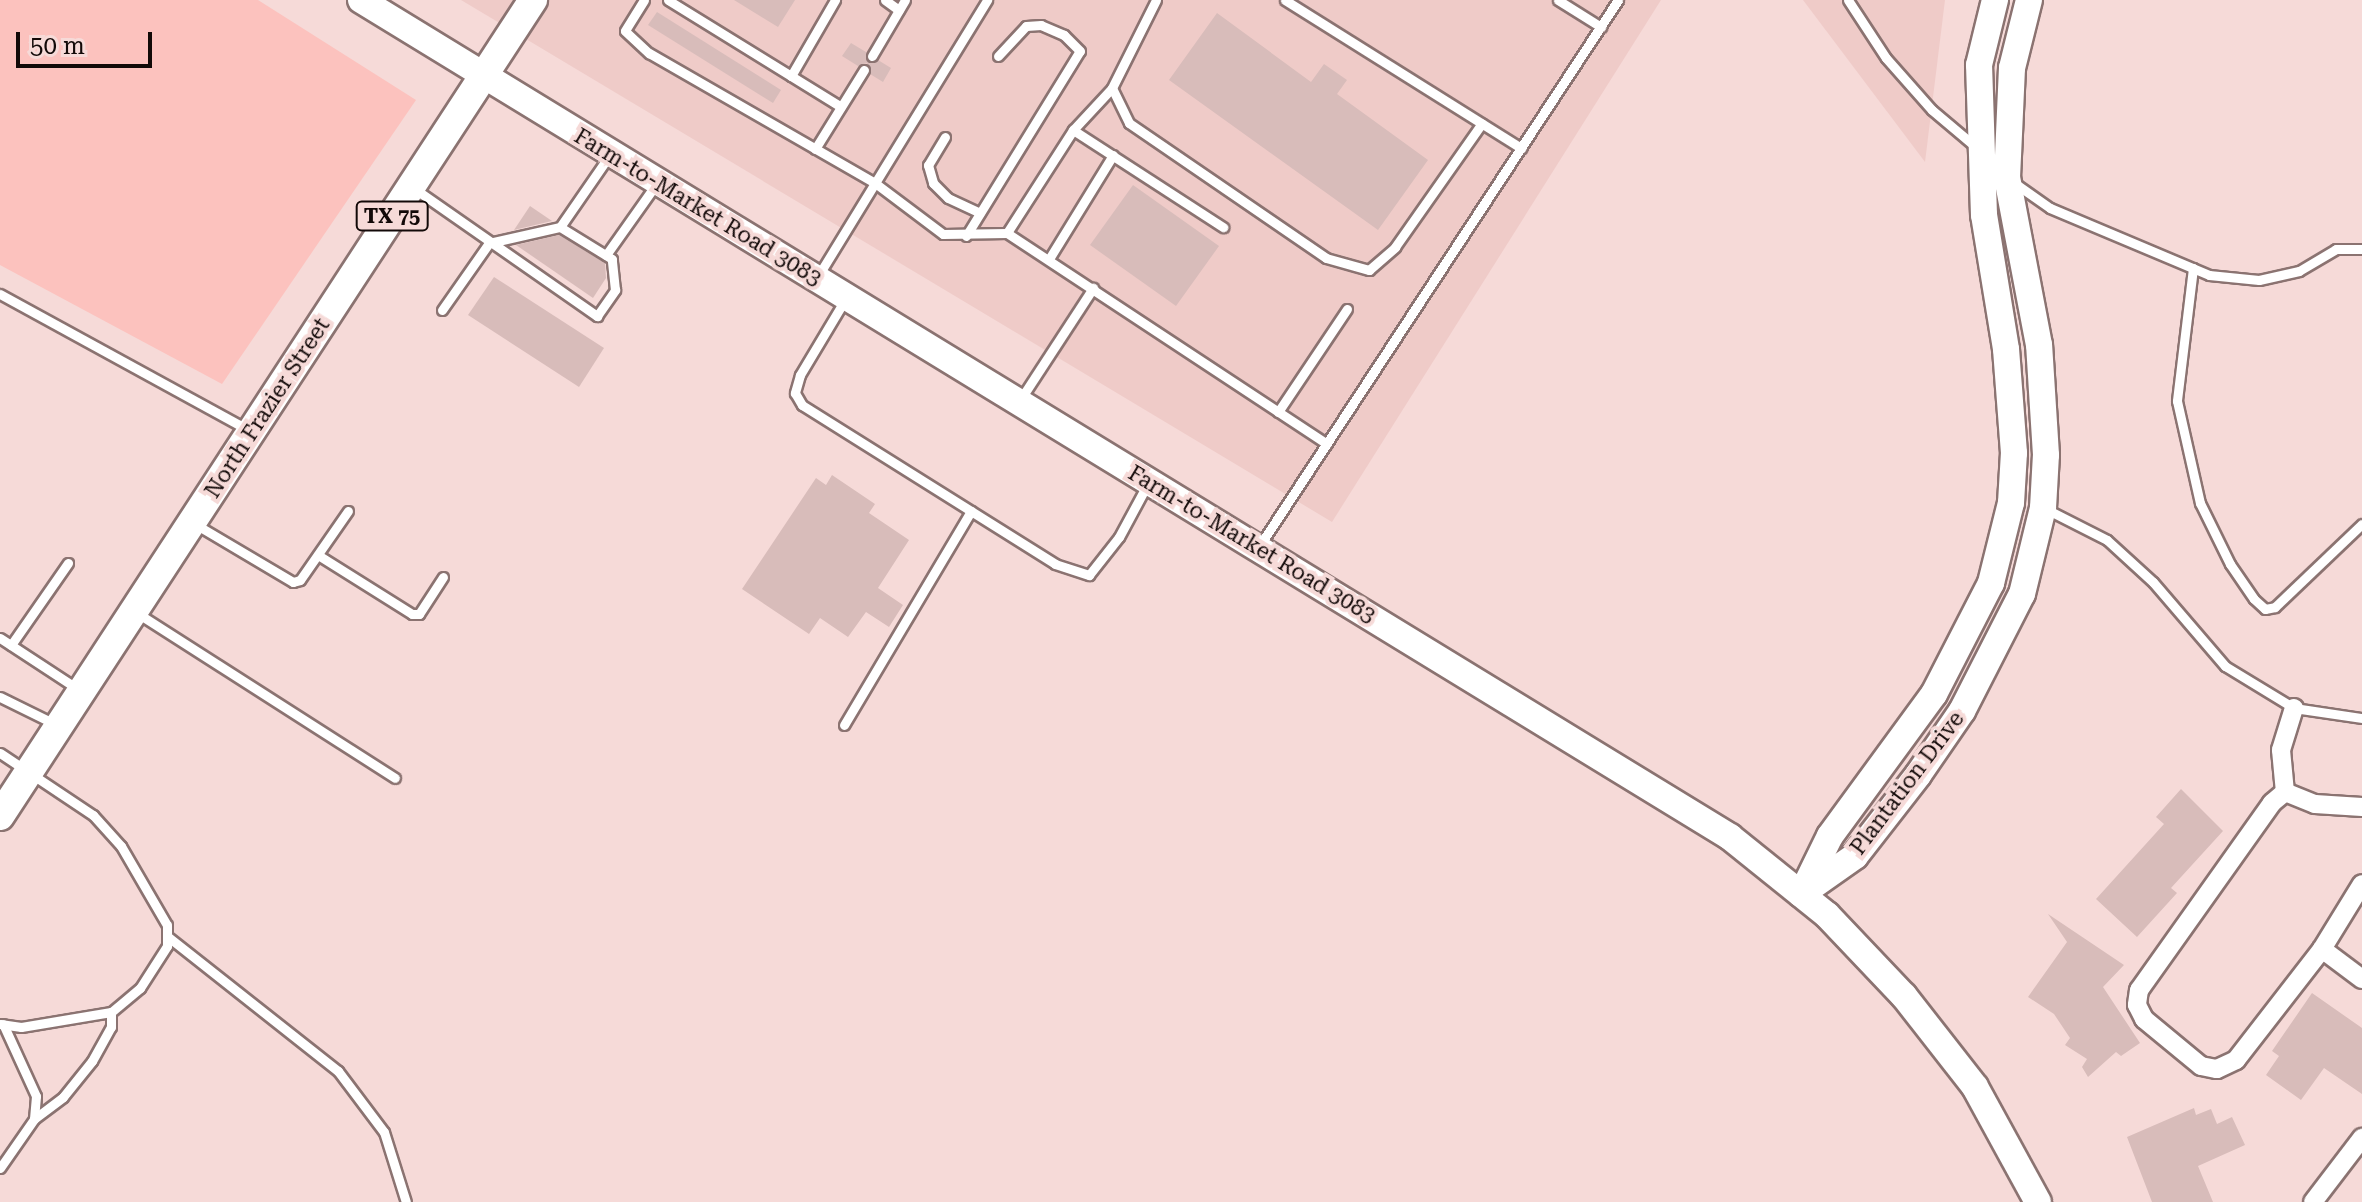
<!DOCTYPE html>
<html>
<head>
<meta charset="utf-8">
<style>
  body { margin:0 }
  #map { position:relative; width:2362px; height:1202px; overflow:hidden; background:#f6dad8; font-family:"Roboto Serif",serif }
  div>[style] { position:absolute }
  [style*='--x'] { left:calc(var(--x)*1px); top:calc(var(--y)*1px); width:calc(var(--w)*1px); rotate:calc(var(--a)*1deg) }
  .built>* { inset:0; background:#efcbc8 }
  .green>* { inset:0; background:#fcc2be }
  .building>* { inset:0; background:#d8bcba }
  .roads { filter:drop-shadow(2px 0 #8b7371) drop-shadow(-2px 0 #8b7371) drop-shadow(0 2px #8b7371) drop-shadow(0 -2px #8b7371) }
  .lane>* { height:9px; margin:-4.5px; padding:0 4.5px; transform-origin:4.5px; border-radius:4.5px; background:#fff }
  .street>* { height:18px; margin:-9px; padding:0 9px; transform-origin:9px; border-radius:9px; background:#fff }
  .secondary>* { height:26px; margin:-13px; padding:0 13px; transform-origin:13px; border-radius:13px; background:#fff }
  .primary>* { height:28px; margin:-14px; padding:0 14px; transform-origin:14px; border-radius:14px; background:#fff }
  span { translate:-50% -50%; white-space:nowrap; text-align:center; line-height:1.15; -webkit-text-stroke:8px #f6dad8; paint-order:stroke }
  .shield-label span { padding:2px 6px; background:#f6dad8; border:2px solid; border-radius:6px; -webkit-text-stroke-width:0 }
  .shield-label { font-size:20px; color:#120908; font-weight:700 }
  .street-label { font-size:22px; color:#120908 }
  .scale { position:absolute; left:16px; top:32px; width:136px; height:36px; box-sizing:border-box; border:4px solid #120908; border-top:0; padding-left:10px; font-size:24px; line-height:28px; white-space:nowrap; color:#120908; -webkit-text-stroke:6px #f6dad8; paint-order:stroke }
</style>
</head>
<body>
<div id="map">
  <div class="built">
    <i style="clip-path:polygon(461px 0,1661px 0,1332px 522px)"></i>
    <i style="clip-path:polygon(1803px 0,1945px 0,1925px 162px)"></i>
  </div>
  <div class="green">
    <i style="clip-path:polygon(0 0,258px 0,416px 100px,222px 384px,0 265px)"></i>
  </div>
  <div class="building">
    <i style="clip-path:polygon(734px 0,795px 0,778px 27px)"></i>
    <i style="clip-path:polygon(657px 12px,781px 90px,773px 103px,648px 25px)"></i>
    <i style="clip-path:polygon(1217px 13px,1311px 82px,1324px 64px,1347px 80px,1337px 94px,1428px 160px,1378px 230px,1169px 80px)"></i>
    <i style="clip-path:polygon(851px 43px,866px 52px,868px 62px,878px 60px,891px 68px,883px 82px,870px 74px,867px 63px,858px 66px,842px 56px)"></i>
    <i style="clip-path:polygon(1133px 185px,1219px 246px,1176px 306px,1090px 245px)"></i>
    <i style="clip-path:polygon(530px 206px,552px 221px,514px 230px)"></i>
    <i style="clip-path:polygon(559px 235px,605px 263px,606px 278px,593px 298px,516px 245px)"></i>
    <i style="clip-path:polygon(494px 277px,604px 348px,579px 387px,468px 315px)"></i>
    <i style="clip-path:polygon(832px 475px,875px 504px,869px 513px,909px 540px,878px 588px,903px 605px,889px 627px,866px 612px,848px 637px,820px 618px,809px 634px,742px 589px,816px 478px,826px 485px)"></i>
    <i style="clip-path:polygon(2181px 789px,2223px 831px,2171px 888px,2177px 893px,2137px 937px,2096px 899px,2164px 824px,2156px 817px)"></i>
    <i style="clip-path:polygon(2048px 914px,2124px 965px,2103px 987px,2140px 1043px,2121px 1056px,2116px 1052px,2088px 1077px,2082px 1067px,2087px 1059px,2065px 1045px,2070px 1038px,2054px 1014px,2028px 997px,2067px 942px)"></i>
    <i style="clip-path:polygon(2312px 993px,2362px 1028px,2362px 1094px,2324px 1068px,2301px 1100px,2266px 1075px,2279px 1056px,2272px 1051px)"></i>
    <i style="clip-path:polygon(2194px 1108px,2196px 1115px,2211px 1109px,2217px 1124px,2232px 1117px,2245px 1145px,2198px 1166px,2213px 1202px,2152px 1202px,2127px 1137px)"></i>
  </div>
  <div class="roads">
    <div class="lane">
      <i style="--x:644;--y:0;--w:36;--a:122"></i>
      <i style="--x:625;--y:31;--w:33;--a:43"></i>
      <i style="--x:649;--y:53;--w:261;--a:29.9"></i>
      <i style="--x:875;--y:183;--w:85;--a:36.9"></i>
      <i style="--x:943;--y:234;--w:64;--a:-0.9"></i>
      <i style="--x:668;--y:0;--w:203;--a:31.7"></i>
      <i style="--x:885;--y:0;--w:17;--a:36"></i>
      <i style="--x:1156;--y:0;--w:98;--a:116.6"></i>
      <i style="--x:1112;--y:88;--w:39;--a:64"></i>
      <i style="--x:1129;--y:123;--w:239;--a:34.4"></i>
      <i style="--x:1326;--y:258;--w:45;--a:15.6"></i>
      <i style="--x:1369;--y:270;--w:35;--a:-41"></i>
      <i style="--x:1395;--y:247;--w:151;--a:-54.9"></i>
      <i style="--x:1285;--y:0;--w:279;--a:32.1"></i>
      <i style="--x:1558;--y:0;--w:51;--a:32.1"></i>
      <i style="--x:1848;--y:0;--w:69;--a:56.8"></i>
      <i style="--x:1886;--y:58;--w:69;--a:48.5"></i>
      <i style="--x:1932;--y:110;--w:57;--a:40.1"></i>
      <i style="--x:872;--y:56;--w:65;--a:-59.5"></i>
      <i style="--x:791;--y:76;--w:88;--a:-59.9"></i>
      <i style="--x:1112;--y:88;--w:57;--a:132.9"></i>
      <i style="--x:1073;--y:130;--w:122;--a:122.7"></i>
      <i style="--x:1007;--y:233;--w:383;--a:33.4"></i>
      <i style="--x:1073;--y:130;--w:179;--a:32.9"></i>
      <i style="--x:945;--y:137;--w:33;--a:121"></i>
      <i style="--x:928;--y:165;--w:19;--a:74"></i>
      <i style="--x:933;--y:183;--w:21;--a:45"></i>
      <i style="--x:948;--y:198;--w:35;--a:25"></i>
      <i style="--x:815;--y:149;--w:93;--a:-58.2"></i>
      <i style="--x:2013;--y:182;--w:45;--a:35.1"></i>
      <i style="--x:2050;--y:208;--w:173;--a:22.8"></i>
      <i style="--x:2209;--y:275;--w:50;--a:5.7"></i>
      <i style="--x:2259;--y:280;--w:41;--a:-12.7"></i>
      <i style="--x:2299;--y:271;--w:43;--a:-30.7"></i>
      <i style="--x:2336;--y:249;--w:26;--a:0"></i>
      <i style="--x:412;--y:187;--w:226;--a:34.9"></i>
      <i style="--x:597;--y:316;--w:32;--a:-55"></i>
      <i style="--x:615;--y:290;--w:31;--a:-96"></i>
      <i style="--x:612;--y:259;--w:61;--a:-148.4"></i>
      <i style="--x:966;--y:236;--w:217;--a:-58.4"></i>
      <i style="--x:1080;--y:51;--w:23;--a:-135"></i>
      <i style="--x:1064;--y:35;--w:25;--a:-157"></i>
      <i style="--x:1041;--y:25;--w:15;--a:176"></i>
      <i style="--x:1026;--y:26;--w:41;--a:133"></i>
      <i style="--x:606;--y:255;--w:88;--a:-54.7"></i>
      <i style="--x:1049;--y:259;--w:122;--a:-58.4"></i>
      <i style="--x:2193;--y:268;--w:134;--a:96.9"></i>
      <i style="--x:2177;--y:401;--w:105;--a:77.3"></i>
      <i style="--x:2200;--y:503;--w:68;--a:63.8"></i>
      <i style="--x:2230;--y:564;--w:42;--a:55.6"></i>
      <i style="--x:2254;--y:599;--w:15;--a:42"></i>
      <i style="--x:2265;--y:609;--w:10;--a:-11"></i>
      <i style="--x:2275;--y:607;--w:120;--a:-43.7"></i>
      <i style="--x:818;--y:276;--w:324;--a:-58.5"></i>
      <i style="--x:0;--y:294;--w:283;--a:28.7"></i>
      <i style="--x:846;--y:298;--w:90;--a:120.9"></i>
      <i style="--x:800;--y:375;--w:19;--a:106"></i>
      <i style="--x:795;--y:393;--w:14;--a:60"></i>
      <i style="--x:802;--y:405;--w:299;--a:32.1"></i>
      <i style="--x:1055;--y:564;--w:36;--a:18"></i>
      <i style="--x:1089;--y:575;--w:48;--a:-51.7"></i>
      <i style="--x:1119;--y:537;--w:59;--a:-61.7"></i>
      <i style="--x:442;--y:310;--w:82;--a:-55"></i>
      <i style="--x:489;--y:243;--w:73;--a:-12.7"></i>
      <i style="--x:560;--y:227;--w:86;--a:-55.4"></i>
      <i style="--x:1020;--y:400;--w:134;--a:-56.9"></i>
      <i style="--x:1278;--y:412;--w:124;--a:-56.2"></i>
      <i style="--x:2046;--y:509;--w:68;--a:26.9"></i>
      <i style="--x:2107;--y:540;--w:62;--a:42.4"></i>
      <i style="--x:2153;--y:582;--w:111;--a:49.4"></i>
      <i style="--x:2225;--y:666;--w:81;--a:31.3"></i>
      <i style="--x:2294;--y:708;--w:69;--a:8.4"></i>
      <i style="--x:195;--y:524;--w:114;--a:30.6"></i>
      <i style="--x:293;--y:582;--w:7;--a:-16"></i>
      <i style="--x:300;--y:580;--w:84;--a:-55.2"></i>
      <i style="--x:1260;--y:545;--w:652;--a:-56.7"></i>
      <i style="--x:318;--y:555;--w:111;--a:32.1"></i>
      <i style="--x:412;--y:614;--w:7;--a:0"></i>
      <i style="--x:419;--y:614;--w:44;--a:-57"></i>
      <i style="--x:137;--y:613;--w:306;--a:32.6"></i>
      <i style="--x:0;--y:638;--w:93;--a:33.2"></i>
      <i style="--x:11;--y:645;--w:100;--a:-55.2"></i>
      <i style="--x:0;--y:697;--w:64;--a:26.2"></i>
      <i style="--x:844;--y:725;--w:249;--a:-59.3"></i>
      <i style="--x:0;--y:753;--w:112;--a:33.7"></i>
      <i style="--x:93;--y:815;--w:42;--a:47.9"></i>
      <i style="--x:121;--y:846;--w:91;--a:59.8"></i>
      <i style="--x:167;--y:925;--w:21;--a:90"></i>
      <i style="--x:167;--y:946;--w:50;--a:122.7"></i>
      <i style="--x:140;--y:988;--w:38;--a:140"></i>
      <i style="--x:111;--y:1012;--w:91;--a:170.5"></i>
      <i style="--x:21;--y:1027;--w:21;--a:-172"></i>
      <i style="--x:167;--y:936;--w:218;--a:38.3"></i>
      <i style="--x:338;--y:1071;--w:76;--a:53"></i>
      <i style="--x:384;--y:1132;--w:73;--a:72.6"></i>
      <i style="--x:34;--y:1119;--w:36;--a:-37"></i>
      <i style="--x:63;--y:1097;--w:46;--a:-51.1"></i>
      <i style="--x:92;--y:1061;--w:39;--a:-61"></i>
      <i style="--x:111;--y:1027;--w:15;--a:-90"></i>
      <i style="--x:0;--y:1168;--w:60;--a:-55.2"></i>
      <i style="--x:34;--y:1119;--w:23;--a:-85"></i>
      <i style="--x:36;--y:1096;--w:79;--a:-114.6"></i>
    </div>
    <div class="street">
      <i style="--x:2294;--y:708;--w:44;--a:107.2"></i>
      <i style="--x:2281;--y:750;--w:42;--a:84.6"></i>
      <i style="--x:2285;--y:792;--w:17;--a:140"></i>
      <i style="--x:2272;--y:803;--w:229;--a:125.4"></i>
      <i style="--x:2139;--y:990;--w:15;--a:98"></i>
      <i style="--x:2137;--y:1005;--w:16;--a:63"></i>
      <i style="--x:2144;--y:1019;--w:74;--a:39.5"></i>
      <i style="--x:2201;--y:1066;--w:16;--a:11"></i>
      <i style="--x:2217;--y:1069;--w:21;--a:-25"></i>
      <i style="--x:2236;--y:1060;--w:140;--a:-52.2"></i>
      <i style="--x:2322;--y:949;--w:50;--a:36.9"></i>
      <i style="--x:2285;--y:792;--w:32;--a:22"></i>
      <i style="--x:2315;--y:804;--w:47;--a:3.7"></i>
      <i style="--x:2322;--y:949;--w:76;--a:-58.4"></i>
      <i style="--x:2313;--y:1202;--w:81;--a:-52.6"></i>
    </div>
    <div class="secondary">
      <i style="--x:361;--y:0;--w:1605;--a:31.44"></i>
      <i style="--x:1730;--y:837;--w:124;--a:38.8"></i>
      <i style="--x:1827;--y:915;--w:112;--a:46.5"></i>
      <i style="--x:1904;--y:996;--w:115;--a:52"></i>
      <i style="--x:1975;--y:1087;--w:131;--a:61.3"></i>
      <i style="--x:1803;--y:891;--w:61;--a:-63.9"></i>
      <i style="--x:1830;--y:836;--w:176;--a:-53.8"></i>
      <i style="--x:1934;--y:694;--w:125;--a:-62.8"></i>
      <i style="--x:1991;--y:583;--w:82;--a:-76"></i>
      <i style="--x:2011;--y:503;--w:50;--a:-86.6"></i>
      <i style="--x:2014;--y:453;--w:104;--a:-94.4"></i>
      <i style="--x:2006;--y:349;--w:136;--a:-99.3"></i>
      <i style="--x:1984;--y:215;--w:150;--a:-91.9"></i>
      <i style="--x:1979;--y:65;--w:67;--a:-76.2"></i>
      <i style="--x:1801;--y:894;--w:66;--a:-35.1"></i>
      <i style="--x:1855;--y:856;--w:103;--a:-52.1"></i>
      <i style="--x:1918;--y:775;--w:78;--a:-55.5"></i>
      <i style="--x:1962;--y:711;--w:131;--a:-62.9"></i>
      <i style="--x:2022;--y:594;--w:89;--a:-76.3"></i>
      <i style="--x:2043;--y:508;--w:53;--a:-86.8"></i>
      <i style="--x:2046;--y:455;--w:110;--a:-93.6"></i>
      <i style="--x:2039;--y:345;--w:170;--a:-100.8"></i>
      <i style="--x:2007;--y:178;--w:110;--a:-87.4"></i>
      <i style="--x:2012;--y:68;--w:70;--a:-76"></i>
    </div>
    <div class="primary">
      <i style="--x:0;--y:816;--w:975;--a:-56.85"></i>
    </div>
  </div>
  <div class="shield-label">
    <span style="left:392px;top:216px">TX 75</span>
  </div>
  <div class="street-label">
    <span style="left:698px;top:207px;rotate:31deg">Farm-to-Market Road 3083</span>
    <span style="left:267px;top:408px;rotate:-57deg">North Frazier Street</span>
    <span style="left:1252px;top:544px;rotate:31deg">Farm-to-Market Road 3083</span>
    <span style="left:1907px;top:783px;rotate:-53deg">Plantation Drive</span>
  </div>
  <div class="scale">50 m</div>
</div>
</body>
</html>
